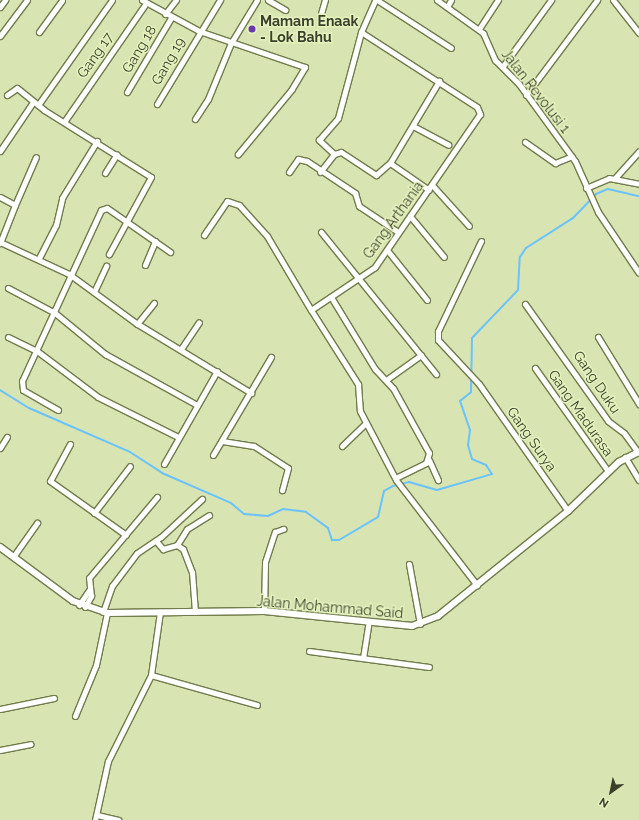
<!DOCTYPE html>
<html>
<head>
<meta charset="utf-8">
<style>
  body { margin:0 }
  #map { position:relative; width:639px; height:820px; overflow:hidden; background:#d8e4b1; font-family:Raleway,sans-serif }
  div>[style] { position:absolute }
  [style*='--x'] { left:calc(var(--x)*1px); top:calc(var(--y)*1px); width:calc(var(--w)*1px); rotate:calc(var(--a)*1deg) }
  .stream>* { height:2px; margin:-1px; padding:0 1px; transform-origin:1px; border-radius:1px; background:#6ac3fc }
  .roads { filter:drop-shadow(1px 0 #717b4c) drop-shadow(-1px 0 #717b4c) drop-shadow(0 1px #717b4c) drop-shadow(0 -1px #717b4c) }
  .minor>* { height:5px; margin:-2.5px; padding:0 2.5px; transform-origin:2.5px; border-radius:2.5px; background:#fff }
  .tertiary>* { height:6px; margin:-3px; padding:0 3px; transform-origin:3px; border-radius:3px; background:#fff }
  .dots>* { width:11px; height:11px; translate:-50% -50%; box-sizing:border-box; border:2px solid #e5f2be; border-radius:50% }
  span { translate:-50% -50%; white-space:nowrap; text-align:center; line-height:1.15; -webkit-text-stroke:3px #e5f2be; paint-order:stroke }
  .poi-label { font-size:14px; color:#3a3f2a; font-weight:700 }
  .left { translate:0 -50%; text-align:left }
  .street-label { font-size:14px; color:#3a3f2a }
  .north { position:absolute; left:591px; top:772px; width:40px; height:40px; -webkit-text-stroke:3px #e5f2be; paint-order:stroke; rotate:213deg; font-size:11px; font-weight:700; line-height:16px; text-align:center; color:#3a3f2a }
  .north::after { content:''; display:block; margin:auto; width:14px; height:18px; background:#3a3f2a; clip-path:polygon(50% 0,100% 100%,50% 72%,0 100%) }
</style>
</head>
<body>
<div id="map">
  <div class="stream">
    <i style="--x:0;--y:390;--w:34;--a:32"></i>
    <i style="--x:29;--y:408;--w:110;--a:23.5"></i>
    <i style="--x:130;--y:452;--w:38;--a:33"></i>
    <i style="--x:162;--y:473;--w:75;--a:23.5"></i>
    <i style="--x:231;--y:503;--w:17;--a:40"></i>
    <i style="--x:244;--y:514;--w:24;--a:5"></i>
    <i style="--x:268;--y:516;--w:17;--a:-25"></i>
    <i style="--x:283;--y:509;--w:23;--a:7"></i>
    <i style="--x:306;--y:512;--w:27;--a:36"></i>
    <i style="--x:328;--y:528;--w:13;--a:72"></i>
    <i style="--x:332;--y:540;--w:7;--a:0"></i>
    <i style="--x:339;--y:540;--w:45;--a:-30.5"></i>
    <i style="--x:378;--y:517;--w:27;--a:-77"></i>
    <i style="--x:384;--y:491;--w:10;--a:-29"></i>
    <i style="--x:393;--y:486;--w:16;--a:-14"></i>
    <i style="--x:409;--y:482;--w:29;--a:16"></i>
    <i style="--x:437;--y:490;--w:57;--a:-16.2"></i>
    <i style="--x:492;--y:474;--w:11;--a:-124"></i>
    <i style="--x:486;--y:465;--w:15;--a:-157"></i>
    <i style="--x:472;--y:459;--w:15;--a:-106"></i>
    <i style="--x:468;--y:445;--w:15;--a:-82"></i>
    <i style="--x:470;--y:430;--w:31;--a:-109"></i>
    <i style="--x:460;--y:401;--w:14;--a:-39"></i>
    <i style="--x:471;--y:392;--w:54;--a:-88.9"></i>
    <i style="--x:472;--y:338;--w:66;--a:-46.2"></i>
    <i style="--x:518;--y:290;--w:33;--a:-87"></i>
    <i style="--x:520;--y:257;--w:11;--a:-56"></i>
    <i style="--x:526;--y:248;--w:56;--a:-32.6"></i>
    <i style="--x:573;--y:218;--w:33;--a:-46"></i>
    <i style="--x:596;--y:194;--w:13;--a:-23"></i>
    <i style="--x:608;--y:189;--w:32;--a:13"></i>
  </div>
  <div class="roads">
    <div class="minor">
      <i style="--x:142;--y:0;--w:65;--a:28.5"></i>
      <i style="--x:199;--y:31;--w:112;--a:18.8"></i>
      <i style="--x:305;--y:67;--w:26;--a:121"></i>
      <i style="--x:292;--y:89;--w:85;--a:129.7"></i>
      <i style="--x:268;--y:0;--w:20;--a:30"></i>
      <i style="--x:377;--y:0;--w:88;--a:33"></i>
      <i style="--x:437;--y:0;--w:57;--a:35.7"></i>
      <i style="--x:483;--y:33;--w:30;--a:66"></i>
      <i style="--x:495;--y:60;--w:34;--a:45"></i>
      <i style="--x:519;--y:84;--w:95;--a:54"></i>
      <i style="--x:575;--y:161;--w:56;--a:65.7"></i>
      <i style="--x:598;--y:212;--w:73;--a:56.1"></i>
      <i style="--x:613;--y:0;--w:42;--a:51.8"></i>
      <i style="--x:0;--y:7;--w:9;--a:-54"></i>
      <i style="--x:447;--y:7;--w:8;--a:-60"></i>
      <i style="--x:165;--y:14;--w:18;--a:-52"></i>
      <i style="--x:320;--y:17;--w:18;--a:-74"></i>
      <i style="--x:479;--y:29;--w:35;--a:-57"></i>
      <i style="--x:39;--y:32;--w:39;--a:-54"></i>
      <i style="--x:361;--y:32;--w:138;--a:32.9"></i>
      <i style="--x:477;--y:107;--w:8;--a:67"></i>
      <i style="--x:480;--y:114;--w:186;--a:124.5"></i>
      <i style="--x:375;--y:267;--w:77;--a:146.1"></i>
      <i style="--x:311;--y:310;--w:88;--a:57.6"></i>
      <i style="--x:358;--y:384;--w:27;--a:86"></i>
      <i style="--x:360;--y:411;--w:78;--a:62.4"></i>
      <i style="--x:396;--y:480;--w:133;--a:52.4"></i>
      <i style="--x:0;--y:36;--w:45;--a:-53.1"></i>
      <i style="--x:503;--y:66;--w:82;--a:-54"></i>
      <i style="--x:127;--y:92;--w:86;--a:-59.3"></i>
      <i style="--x:7;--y:95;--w:12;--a:-35"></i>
      <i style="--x:17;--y:88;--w:35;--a:39"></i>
      <i style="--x:44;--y:110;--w:126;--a:32.1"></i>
      <i style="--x:151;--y:177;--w:88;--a:118.6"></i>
      <i style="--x:526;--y:95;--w:119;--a:-53.2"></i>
      <i style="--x:157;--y:104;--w:122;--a:-58.8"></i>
      <i style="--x:38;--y:105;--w:128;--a:-54.8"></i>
      <i style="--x:195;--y:119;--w:24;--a:-57"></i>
      <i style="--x:208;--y:99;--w:61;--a:-67.7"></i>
      <i style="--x:231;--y:43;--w:50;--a:-58.8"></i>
      <i style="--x:64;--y:122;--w:145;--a:-55.4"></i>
      <i style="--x:413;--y:126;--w:40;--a:28"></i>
      <i style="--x:525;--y:142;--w:37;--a:35"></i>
      <i style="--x:555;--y:163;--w:18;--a:-22"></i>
      <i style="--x:0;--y:151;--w:59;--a:-56"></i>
      <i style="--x:334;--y:154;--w:21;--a:-137"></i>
      <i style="--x:319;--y:140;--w:29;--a:-49"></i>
      <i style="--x:338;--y:118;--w:89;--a:-75"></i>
      <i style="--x:361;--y:32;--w:35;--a:-66"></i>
      <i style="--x:390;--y:163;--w:96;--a:-59.1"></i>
      <i style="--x:289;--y:172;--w:16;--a:-55"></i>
      <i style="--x:298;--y:159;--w:9;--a:13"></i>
      <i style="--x:307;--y:161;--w:58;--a:33.7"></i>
      <i style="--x:355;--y:193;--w:14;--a:73"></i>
      <i style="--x:359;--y:206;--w:47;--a:33.7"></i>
      <i style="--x:320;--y:172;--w:23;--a:-52"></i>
      <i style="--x:334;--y:154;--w:7;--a:-16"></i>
      <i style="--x:341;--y:152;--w:42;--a:33.3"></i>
      <i style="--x:376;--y:175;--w:18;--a:-41"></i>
      <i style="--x:390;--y:163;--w:47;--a:34.7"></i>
      <i style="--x:105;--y:173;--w:22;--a:-58"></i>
      <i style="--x:615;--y:178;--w:36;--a:-48"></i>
      <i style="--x:432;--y:185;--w:55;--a:47.9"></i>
      <i style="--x:586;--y:188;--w:25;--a:-23"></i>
      <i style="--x:609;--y:178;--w:31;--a:11"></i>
      <i style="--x:0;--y:197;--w:17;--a:28"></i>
      <i style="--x:15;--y:205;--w:41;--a:111.5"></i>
      <i style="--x:15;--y:205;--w:52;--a:-66.4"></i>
      <i style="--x:410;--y:216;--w:53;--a:50.3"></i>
      <i style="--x:321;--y:232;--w:183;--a:51"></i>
      <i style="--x:204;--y:235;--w:41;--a:-55.9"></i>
      <i style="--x:227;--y:201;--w:13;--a:18"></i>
      <i style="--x:239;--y:205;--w:42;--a:47.9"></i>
      <i style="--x:267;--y:236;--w:86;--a:59.3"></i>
      <i style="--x:481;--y:241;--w:100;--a:115.5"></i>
      <i style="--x:438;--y:331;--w:9;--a:90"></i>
      <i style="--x:438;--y:340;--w:60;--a:47"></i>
      <i style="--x:479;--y:384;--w:155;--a:55"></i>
      <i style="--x:0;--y:242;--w:76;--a:24.9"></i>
      <i style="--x:69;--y:274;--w:83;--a:36.2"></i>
      <i style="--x:136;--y:323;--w:135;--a:31.3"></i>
      <i style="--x:387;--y:250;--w:64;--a:51.3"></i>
      <i style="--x:39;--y:258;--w:37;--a:-63"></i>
      <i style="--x:56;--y:225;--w:28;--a:-77"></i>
      <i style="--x:62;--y:198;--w:67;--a:-58.4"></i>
      <i style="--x:145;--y:265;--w:26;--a:-67"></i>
      <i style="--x:8;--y:288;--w:53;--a:28"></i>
      <i style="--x:55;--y:313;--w:65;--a:39.4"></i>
      <i style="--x:105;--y:354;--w:105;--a:29"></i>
      <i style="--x:94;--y:292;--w:29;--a:-65"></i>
      <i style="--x:331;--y:297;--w:84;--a:58.6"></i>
      <i style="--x:375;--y:369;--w:26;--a:47"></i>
      <i style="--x:393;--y:388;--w:74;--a:61"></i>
      <i style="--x:429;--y:453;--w:10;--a:107"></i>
      <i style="--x:426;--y:463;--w:34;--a:154"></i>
      <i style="--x:525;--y:304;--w:143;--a:54.6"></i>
      <i style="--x:608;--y:421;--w:20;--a:37"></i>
      <i style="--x:624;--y:433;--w:24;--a:54"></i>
      <i style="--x:137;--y:324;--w:27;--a:-51"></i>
      <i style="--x:8;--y:337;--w:32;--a:26"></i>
      <i style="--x:37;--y:351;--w:76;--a:37"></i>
      <i style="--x:98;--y:397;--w:89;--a:26.6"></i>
      <i style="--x:598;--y:337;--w:79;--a:58.5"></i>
      <i style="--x:181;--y:349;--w:32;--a:-56"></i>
      <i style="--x:535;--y:368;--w:126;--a:54.7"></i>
      <i style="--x:386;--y:380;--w:43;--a:-35.5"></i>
      <i style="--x:58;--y:410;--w:40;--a:-150.3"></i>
      <i style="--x:23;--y:390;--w:9;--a:-96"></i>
      <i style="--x:22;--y:381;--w:188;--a:-65.2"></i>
      <i style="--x:101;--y:210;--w:6;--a:-18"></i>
      <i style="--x:107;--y:208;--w:77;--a:34.9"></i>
      <i style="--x:222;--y:441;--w:32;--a:9"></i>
      <i style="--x:254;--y:446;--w:40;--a:32.9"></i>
      <i style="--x:288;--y:468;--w:23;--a:105"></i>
      <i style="--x:70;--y:444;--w:42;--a:118.4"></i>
      <i style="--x:50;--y:481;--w:93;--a:35.4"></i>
      <i style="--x:342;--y:446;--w:32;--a:-44"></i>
      <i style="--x:0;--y:448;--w:13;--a:-58"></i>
      <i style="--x:213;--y:455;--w:114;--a:-59.4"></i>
      <i style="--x:625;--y:457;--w:27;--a:59"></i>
      <i style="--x:429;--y:460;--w:22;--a:66"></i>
      <i style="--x:164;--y:464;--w:107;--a:-60.3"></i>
      <i style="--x:94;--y:513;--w:59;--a:-52.5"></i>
      <i style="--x:156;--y:541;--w:11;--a:49"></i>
      <i style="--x:163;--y:549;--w:15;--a:-16"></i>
      <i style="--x:177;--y:545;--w:7;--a:34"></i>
      <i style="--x:183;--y:549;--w:25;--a:69"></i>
      <i style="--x:192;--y:572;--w:40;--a:85.7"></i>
      <i style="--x:177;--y:545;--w:19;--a:-58"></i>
      <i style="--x:187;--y:529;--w:26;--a:-32"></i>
      <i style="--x:13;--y:557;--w:42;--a:-54.8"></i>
      <i style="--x:409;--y:564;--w:61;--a:79.6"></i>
      <i style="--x:79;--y:605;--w:18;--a:-56"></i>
      <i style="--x:85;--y:607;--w:13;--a:-61"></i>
      <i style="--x:91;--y:596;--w:18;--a:-96"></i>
      <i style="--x:89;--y:578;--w:106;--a:-50"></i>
      <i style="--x:264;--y:611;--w:49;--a:-88.8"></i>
      <i style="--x:265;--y:562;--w:32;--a:-72"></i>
      <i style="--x:275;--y:532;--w:9;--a:-21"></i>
      <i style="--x:103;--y:612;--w:28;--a:-71"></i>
      <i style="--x:112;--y:586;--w:41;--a:-52.9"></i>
      <i style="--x:137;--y:553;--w:29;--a:-34"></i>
      <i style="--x:161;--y:537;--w:56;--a:-42.8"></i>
      <i style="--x:309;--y:651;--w:121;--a:7.6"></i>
      <i style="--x:363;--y:658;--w:37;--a:-81"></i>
      <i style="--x:151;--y:675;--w:110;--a:15.8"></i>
      <i style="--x:0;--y:709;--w:55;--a:-11.5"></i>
      <i style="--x:75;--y:716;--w:55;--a:-67.6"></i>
      <i style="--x:96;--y:665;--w:53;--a:-78.1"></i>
      <i style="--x:0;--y:750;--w:31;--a:-11"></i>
      <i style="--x:97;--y:815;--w:22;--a:13"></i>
      <i style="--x:95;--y:820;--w:60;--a:-77.6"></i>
      <i style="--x:108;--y:761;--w:96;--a:-63.4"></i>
      <i style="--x:151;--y:675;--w:64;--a:-81.9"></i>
    </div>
    <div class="tertiary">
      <i style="--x:0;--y:547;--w:91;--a:36.5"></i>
      <i style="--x:73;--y:601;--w:36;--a:19"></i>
      <i style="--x:107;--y:613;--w:157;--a:-0.7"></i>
      <i style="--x:264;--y:611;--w:149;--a:5.8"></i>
      <i style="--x:412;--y:626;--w:28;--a:-21"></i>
      <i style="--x:438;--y:616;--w:167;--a:-38.9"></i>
      <i style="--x:568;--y:511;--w:71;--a:-43.9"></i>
      <i style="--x:619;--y:462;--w:22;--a:-27"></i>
    </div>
  </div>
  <div class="dots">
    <i style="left:252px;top:29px;background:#6937ae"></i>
  </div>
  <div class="poi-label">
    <span class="left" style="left:260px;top:29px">Mamam Enaak<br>- Lok Bahu</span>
  </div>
  <div class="street-label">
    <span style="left:139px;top:49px;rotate:-59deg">Gang 18</span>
    <span style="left:95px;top:55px;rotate:-55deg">Gang 17</span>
    <span style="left:168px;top:61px;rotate:-60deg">Gang 19</span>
    <span style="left:536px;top:91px;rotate:52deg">Jalan Revolusi 1</span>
    <span style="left:393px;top:220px;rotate:-54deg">Gang Arthania</span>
    <span style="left:597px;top:382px;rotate:56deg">Gang Duku</span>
    <span style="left:581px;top:413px;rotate:55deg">Gang Madurasa</span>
    <span style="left:532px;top:439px;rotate:55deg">Gang Surya</span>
    <span style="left:330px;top:607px;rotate:5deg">Jalan Mohammad Said</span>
  </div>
  <div class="north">N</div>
</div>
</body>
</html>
